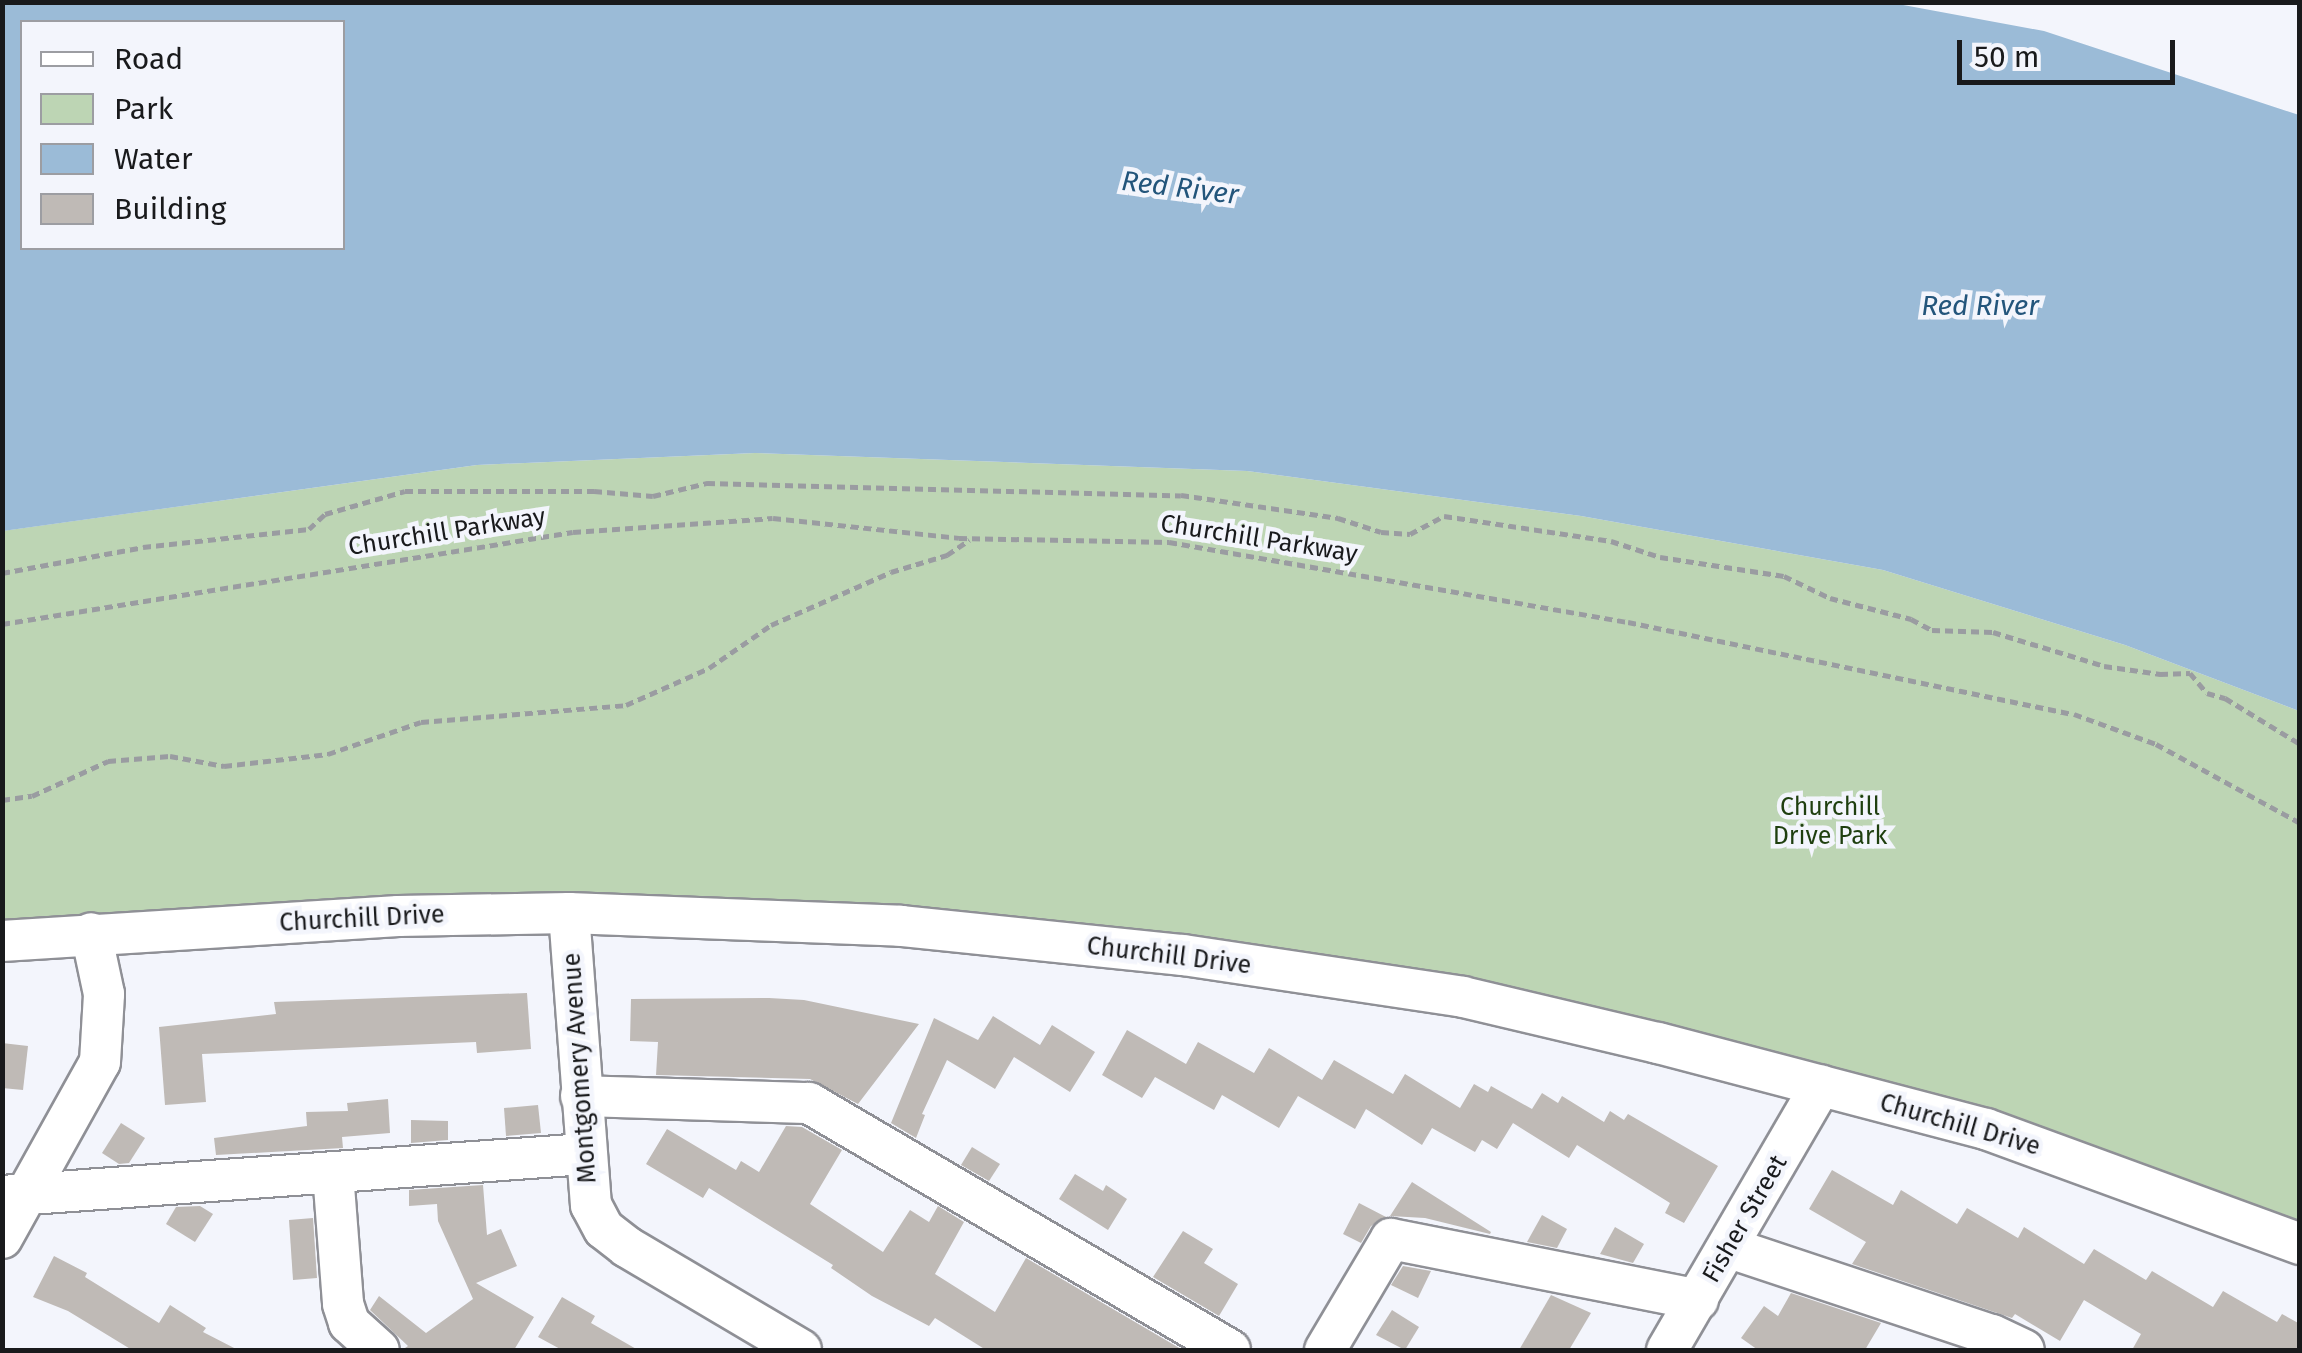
<!DOCTYPE html>
<html>
<head>
<meta charset="utf-8">
<style>
  body { margin:0 }
  #map { position:relative; width:2302px; height:1353px; overflow:hidden; background:#f3f5fc; font-family:"Fira Sans",sans-serif }
  div>[style] { position:absolute }
  [style*='--x'] { left:calc(var(--x)*1px); top:calc(var(--y)*1px); width:calc(var(--w)*1px); rotate:calc(var(--a)*1deg) }
  .green>* { inset:0; background:#bdd5b4 }
  .water>* { inset:0; background:#9bbbd7 }
  .building>* { inset:0; background:#bfbab6 }
  .path>* { height:5px; margin-top:-2.5px; transform-origin:0; background:repeating-linear-gradient(90deg,#9a9ca1 0 8px,transparent 0 13px) }
  .roads { filter:drop-shadow(2px 0 #8f9096) drop-shadow(-2px 0 #8f9096) drop-shadow(0 2px #8f9096) drop-shadow(0 -2px #8f9096) }
  .minor>* { height:40px; margin:-20px; padding:0 20px; transform-origin:20px; border-radius:20px; background:#fff }
  span { translate:-50% -50%; white-space:nowrap; text-align:center; line-height:1.15; -webkit-text-stroke:9px #f3f5fc; paint-order:stroke }
  .street-label { font-size:25px; color:#191a1c }
  .park-label { font-size:25px; color:#1f3f0f }
  .water-label { font-size:28px; color:#23557b; font-style:italic }
  .frame { position:absolute; inset:0; border:5px solid #191a1c; pointer-events:none }
  .legend { position:absolute; left:20px; top:20px; width:325px; height:230px; box-sizing:border-box; background:#f3f5fc; border:2px solid #9c9da2; margin:0; padding:12px 18px; list-style:none; font-size:30px; color:#191a1c }
  .legend li { display:flex; align-items:center; gap:20px; height:50px }
  .legend b { width:50px; border:2px solid #9c9da2 }
  .scale { position:absolute; left:1957px; top:40px; width:218px; height:45px; box-sizing:border-box; border:5px solid #191a1c; border-top:0; padding-left:12px; font-size:30px; line-height:35px; white-space:nowrap; color:#191a1c; -webkit-text-stroke:8px #f3f5fc; paint-order:stroke }
</style>
</head>
<body>
<div id="map">
  <div class="green">
    <i style="clip-path:polygon(755px 453px,1247px 471px,1581px 516px,1883px 570px,2125px 645px,2299px 711px,2299px 1244px,1658px 1043px,901px 926px,3px 941px,2px 531px,477px 465px)"></i>
  </div>
  <div class="water">
    <i style="clip-path:polygon(evenodd,1887px 2px,2044px 31px,2299px 115px,2299px 711px,2125px 645px,1883px 570px,1581px 516px,1247px 471px,755px 453px,477px 465px,3px 531px,3px 3px,1887px 2px,22px 22px,342px 22px,342px 248px,22px 248px,22px 22px)"></i>
  </div>
  <div class="building">
    <i style="clip-path:polygon(527px 993px,531px 1049px,477px 1053px,476px 1042px,202px 1054px,206px 1102px,165px 1105px,159px 1027px,276px 1014px,274px 1002px)"></i>
    <i style="clip-path:polygon(769px 998px,804px 1000px,919px 1024px,858px 1104px,810px 1079px,656px 1075px,658px 1042px,630px 1041px,631px 999px)"></i>
    <i style="clip-path:polygon(993px 1016px,1040px 1045px,1052px 1025px,1095px 1052px,1070px 1092px,1014px 1057px,995px 1089px,947px 1060px,922px 1114px,925px 1115px,916px 1138px,891px 1123px,934px 1018px,978px 1040px)"></i>
    <i style="clip-path:polygon(1127px 1030px,1186px 1064px,1198px 1042px,1254px 1073px,1269px 1048px,1322px 1080px,1334px 1060px,1393px 1094px,1405px 1074px,1460px 1108px,1474px 1084px,1488px 1092px,1491px 1086px,1532px 1109px,1542px 1093px,1558px 1103px,1562px 1096px,1604px 1122px,1610px 1111px,1624px 1120px,1628px 1114px,1718px 1166px,1684px 1223px,1665px 1213px,1670px 1203px,1577px 1145px,1569px 1158px,1513px 1123px,1497px 1149px,1482px 1140px,1475px 1152px,1432px 1128px,1422px 1145px,1366px 1109px,1355px 1129px,1298px 1096px,1279px 1128px,1222px 1095px,1214px 1110px,1155px 1077px,1142px 1098px,1102px 1075px)"></i>
    <i style="clip-path:polygon(2px 1043px,28px 1046px,23px 1090px,2px 1088px)"></i>
    <i style="clip-path:polygon(388px 1099px,390px 1133px,342px 1137px,343px 1148px,216px 1155px,214px 1138px,307px 1126px,306px 1112px,348px 1111px,347px 1103px)"></i>
    <i style="clip-path:polygon(538px 1105px,541px 1133px,506px 1136px,504px 1108px)"></i>
    <i style="clip-path:polygon(411px 1120px,448px 1121px,448px 1140px,411px 1143px)"></i>
    <i style="clip-path:polygon(121px 1123px,145px 1138px,129px 1163px,119px 1164px,102px 1153px)"></i>
    <i style="clip-path:polygon(786px 1126px,802px 1127px,842px 1150px,810px 1204px,883px 1252px,910px 1210px,929px 1222px,938px 1206px,964px 1222px,935px 1274px,995px 1312px,1026px 1258px,1181px 1349px,986px 1350px,935px 1318px,929px 1326px,872px 1296px,831px 1268px,833px 1265px,709px 1188px,703px 1198px,646px 1164px,667px 1129px,736px 1170px,741px 1161px,759px 1172px)"></i>
    <i style="clip-path:polygon(972px 1147px,1000px 1164px,989px 1181px,961px 1165px)"></i>
    <i style="clip-path:polygon(1832px 1170px,1893px 1205px,1901px 1190px,1957px 1224px,1967px 1208px,2018px 1238px,2024px 1227px,2084px 1264px,2094px 1249px,2146px 1280px,2152px 1271px,2213px 1307px,2223px 1291px,2277px 1322px,2282px 1314px,2300px 1324px,2300px 1350px,2132px 1350px,2141px 1334px,2084px 1300px,2060px 1341px,2015px 1314px,2012px 1318px,1852px 1264px,1866px 1242px,1809px 1209px)"></i>
    <i style="clip-path:polygon(1075px 1174px,1103px 1191px,1106px 1185px,1127px 1199px,1108px 1230px,1059px 1199px)"></i>
    <i style="clip-path:polygon(1412px 1182px,1491px 1232px,1490px 1234px,1425px 1218px,1390px 1216px)"></i>
    <i style="clip-path:polygon(483px 1185px,487px 1235px,501px 1229px,517px 1266px,476px 1283px,534px 1317px,514px 1350px,402px 1350px,408px 1346px,370px 1310px,379px 1296px,426px 1333px,473px 1299px,438px 1221px,437px 1204px,409px 1206px,409px 1190px)"></i>
    <i style="clip-path:polygon(1359px 1203px,1386px 1217px,1371px 1226px,1361px 1243px,1343px 1234px)"></i>
    <i style="clip-path:polygon(200px 1206px,213px 1214px,195px 1242px,166px 1224px,176px 1207px)"></i>
    <i style="clip-path:polygon(1542px 1215px,1567px 1229px,1557px 1248px,1527px 1242px)"></i>
    <i style="clip-path:polygon(313px 1218px,317px 1278px,293px 1280px,289px 1220px)"></i>
    <i style="clip-path:polygon(1615px 1227px,1644px 1244px,1633px 1263px,1600px 1254px)"></i>
    <i style="clip-path:polygon(1183px 1231px,1213px 1249px,1204px 1263px,1238px 1284px,1219px 1316px,1153px 1277px)"></i>
    <i style="clip-path:polygon(54px 1256px,87px 1273px,85px 1277px,159px 1323px,170px 1305px,206px 1328px,203px 1332px,238px 1350px,132px 1350px,68px 1311px,33px 1297px)"></i>
    <i style="clip-path:polygon(1403px 1266px,1431px 1271px,1418px 1298px,1391px 1285px)"></i>
    <i style="clip-path:polygon(1791px 1293px,1881px 1323px,1865px 1350px,1758px 1350px,1741px 1338px,1764px 1306px,1778px 1316px)"></i>
    <i style="clip-path:polygon(1551px 1295px,1591px 1313px,1569px 1350px,1519px 1350px)"></i>
    <i style="clip-path:polygon(562px 1297px,595px 1316px,591px 1323px,638px 1350px,562px 1350px,538px 1337px)"></i>
    <i style="clip-path:polygon(1392px 1310px,1419px 1327px,1405px 1350px,1376px 1335px)"></i>
  </div>
  <div class="path">
    <i style="--x:2;--y:573;--w:143;--a:-10.4"></i>
    <i style="--x:143;--y:547;--w:167;--a:-6.2"></i>
    <i style="--x:309;--y:529;--w:22;--a:-43"></i>
    <i style="--x:325;--y:514;--w:83;--a:-16"></i>
    <i style="--x:405;--y:491;--w:189;--a:0"></i>
    <i style="--x:594;--y:491;--w:59;--a:4.8"></i>
    <i style="--x:653;--y:496;--w:56;--a:-13.5"></i>
    <i style="--x:707;--y:483;--w:474;--a:1.5"></i>
    <i style="--x:1181;--y:495;--w:159;--a:8.3"></i>
    <i style="--x:1338;--y:518;--w:45;--a:18"></i>
    <i style="--x:1381;--y:532;--w:29;--a:4"></i>
    <i style="--x:1410;--y:534;--w:38;--a:-28"></i>
    <i style="--x:1444;--y:516;--w:169;--a:8.5"></i>
    <i style="--x:1611;--y:541;--w:52;--a:18.1"></i>
    <i style="--x:1660;--y:557;--w:125;--a:8.7"></i>
    <i style="--x:1784;--y:576;--w:51;--a:25.6"></i>
    <i style="--x:1830;--y:598;--w:84;--a:14.5"></i>
    <i style="--x:1911;--y:619;--w:24;--a:28"></i>
    <i style="--x:1932;--y:630;--w:61;--a:1.9"></i>
    <i style="--x:1993;--y:632;--w:116;--a:17"></i>
    <i style="--x:2104;--y:666;--w:57;--a:8.1"></i>
    <i style="--x:2160;--y:674;--w:30;--a:-2"></i>
    <i style="--x:2190;--y:673;--w:26;--a:50"></i>
    <i style="--x:2207;--y:693;--w:19;--a:16"></i>
    <i style="--x:2225;--y:698;--w:88;--a:31.5"></i>
    <i style="--x:2;--y:624;--w:578;--a:-9.15"></i>
    <i style="--x:573;--y:532;--w:200;--a:-4"></i>
    <i style="--x:773;--y:518;--w:187;--a:6.1"></i>
    <i style="--x:959;--y:538;--w:210;--a:1.1"></i>
    <i style="--x:1169;--y:542;--w:466;--a:9.9"></i>
    <i style="--x:1628;--y:622;--w:455;--a:11.7"></i>
    <i style="--x:2074;--y:714;--w:87;--a:20.1"></i>
    <i style="--x:2156;--y:744;--w:164;--a:28.7"></i>
    <i style="--x:2;--y:800;--w:30;--a:-8"></i>
    <i style="--x:32;--y:796;--w:84;--a:-24.7"></i>
    <i style="--x:108;--y:761;--w:62;--a:-4.6"></i>
    <i style="--x:170;--y:756;--w:55;--a:10.5"></i>
    <i style="--x:224;--y:766;--w:105;--a:-6.6"></i>
    <i style="--x:328;--y:754;--w:98;--a:-19"></i>
    <i style="--x:421;--y:722;--w:206;--a:-4.7"></i>
    <i style="--x:626;--y:705;--w:91;--a:-24"></i>
    <i style="--x:709;--y:668;--w:75;--a:-34.7"></i>
    <i style="--x:771;--y:625;--w:131;--a:-23.8"></i>
    <i style="--x:891;--y:572;--w:59;--a:-16.9"></i>
    <i style="--x:947;--y:555;--w:27;--a:-34"></i>
  </div>
  <div class="roads">
    <div class="minor">
      <i style="--x:569;--y:913;--w:293;--a:85.7"></i>
      <i style="--x:591;--y:1205;--w:27;--a:62"></i>
      <i style="--x:604;--y:1229;--w:29;--a:38"></i>
      <i style="--x:627;--y:1247;--w:202;--a:30.6"></i>
      <i style="--x:2;--y:941;--w:397;--a:-3.6"></i>
      <i style="--x:398;--y:916;--w:171;--a:-1"></i>
      <i style="--x:569;--y:913;--w:332;--a:2.2"></i>
      <i style="--x:901;--y:926;--w:283;--a:5.9"></i>
      <i style="--x:1183;--y:955;--w:283;--a:8.5"></i>
      <i style="--x:1463;--y:997;--w:200;--a:13.3"></i>
      <i style="--x:1658;--y:1043;--w:339;--a:14.7"></i>
      <i style="--x:1986;--y:1129;--w:334;--a:20.1"></i>
      <i style="--x:581;--y:1096;--w:228;--a:1.8"></i>
      <i style="--x:809;--y:1103;--w:488;--a:30.4"></i>
      <i style="--x:333;--y:1173;--w:131;--a:85.6"></i>
      <i style="--x:343;--y:1304;--w:20;--a:72"></i>
      <i style="--x:349;--y:1323;--w:40;--a:42"></i>
      <i style="--x:2;--y:1196;--w:585;--a:-4.12"></i>
      <i style="--x:2;--y:1238;--w:201;--a:-60.9"></i>
      <i style="--x:100;--y:1062;--w:68;--a:-86.6"></i>
      <i style="--x:104;--y:994;--w:62;--a:-102"></i>
      <i style="--x:1730;--y:1248;--w:276;--a:18.4"></i>
      <i style="--x:1992;--y:1335;--w:35;--a:25"></i>
      <i style="--x:1325;--y:1350;--w:129;--a:-59.3"></i>
      <i style="--x:1391;--y:1239;--w:313;--a:11.2"></i>
      <i style="--x:1667;--y:1350;--w:306;--a:-59.8"></i>
    </div>
  </div>
  <div class="street-label">
    <span style="left:447px;top:532px;rotate:-9deg">Churchill Parkway</span>
    <span style="left:1259px;top:539px;rotate:9deg">Churchill Parkway</span>
    <span style="left:362px;top:919px;rotate:-3deg">Churchill Drive</span>
    <span style="left:1169px;top:956px;rotate:7deg">Churchill Drive</span>
    <span style="left:580px;top:1068px;rotate:-94deg">Montgomery Avenue</span>
    <span style="left:1960px;top:1125px;rotate:16deg">Churchill Drive</span>
    <span style="left:1745px;top:1219px;rotate:-60deg">Fisher Street</span>
  </div>
  <div class="park-label">
    <span style="left:1830px;top:822px">Churchill<br>Drive Park</span>
  </div>
  <div class="water-label">
    <span style="left:1180px;top:188px;rotate:7deg">Red River</span>
    <span style="left:1980px;top:306px">Red River</span>
  </div>
  <div class="frame"></div>
  <ul class="legend">
  <li><b style="height:12px;background:#fff"></b>Road</li>
  <li><b style="height:28px;background:#bdd5b4"></b>Park</li>
  <li><b style="height:28px;background:#9bbbd7"></b>Water</li>
  <li><b style="height:28px;background:#bfbab6"></b>Building</li>
  </ul>
  <div class="scale">50 m</div>
</div>
</body>
</html>
